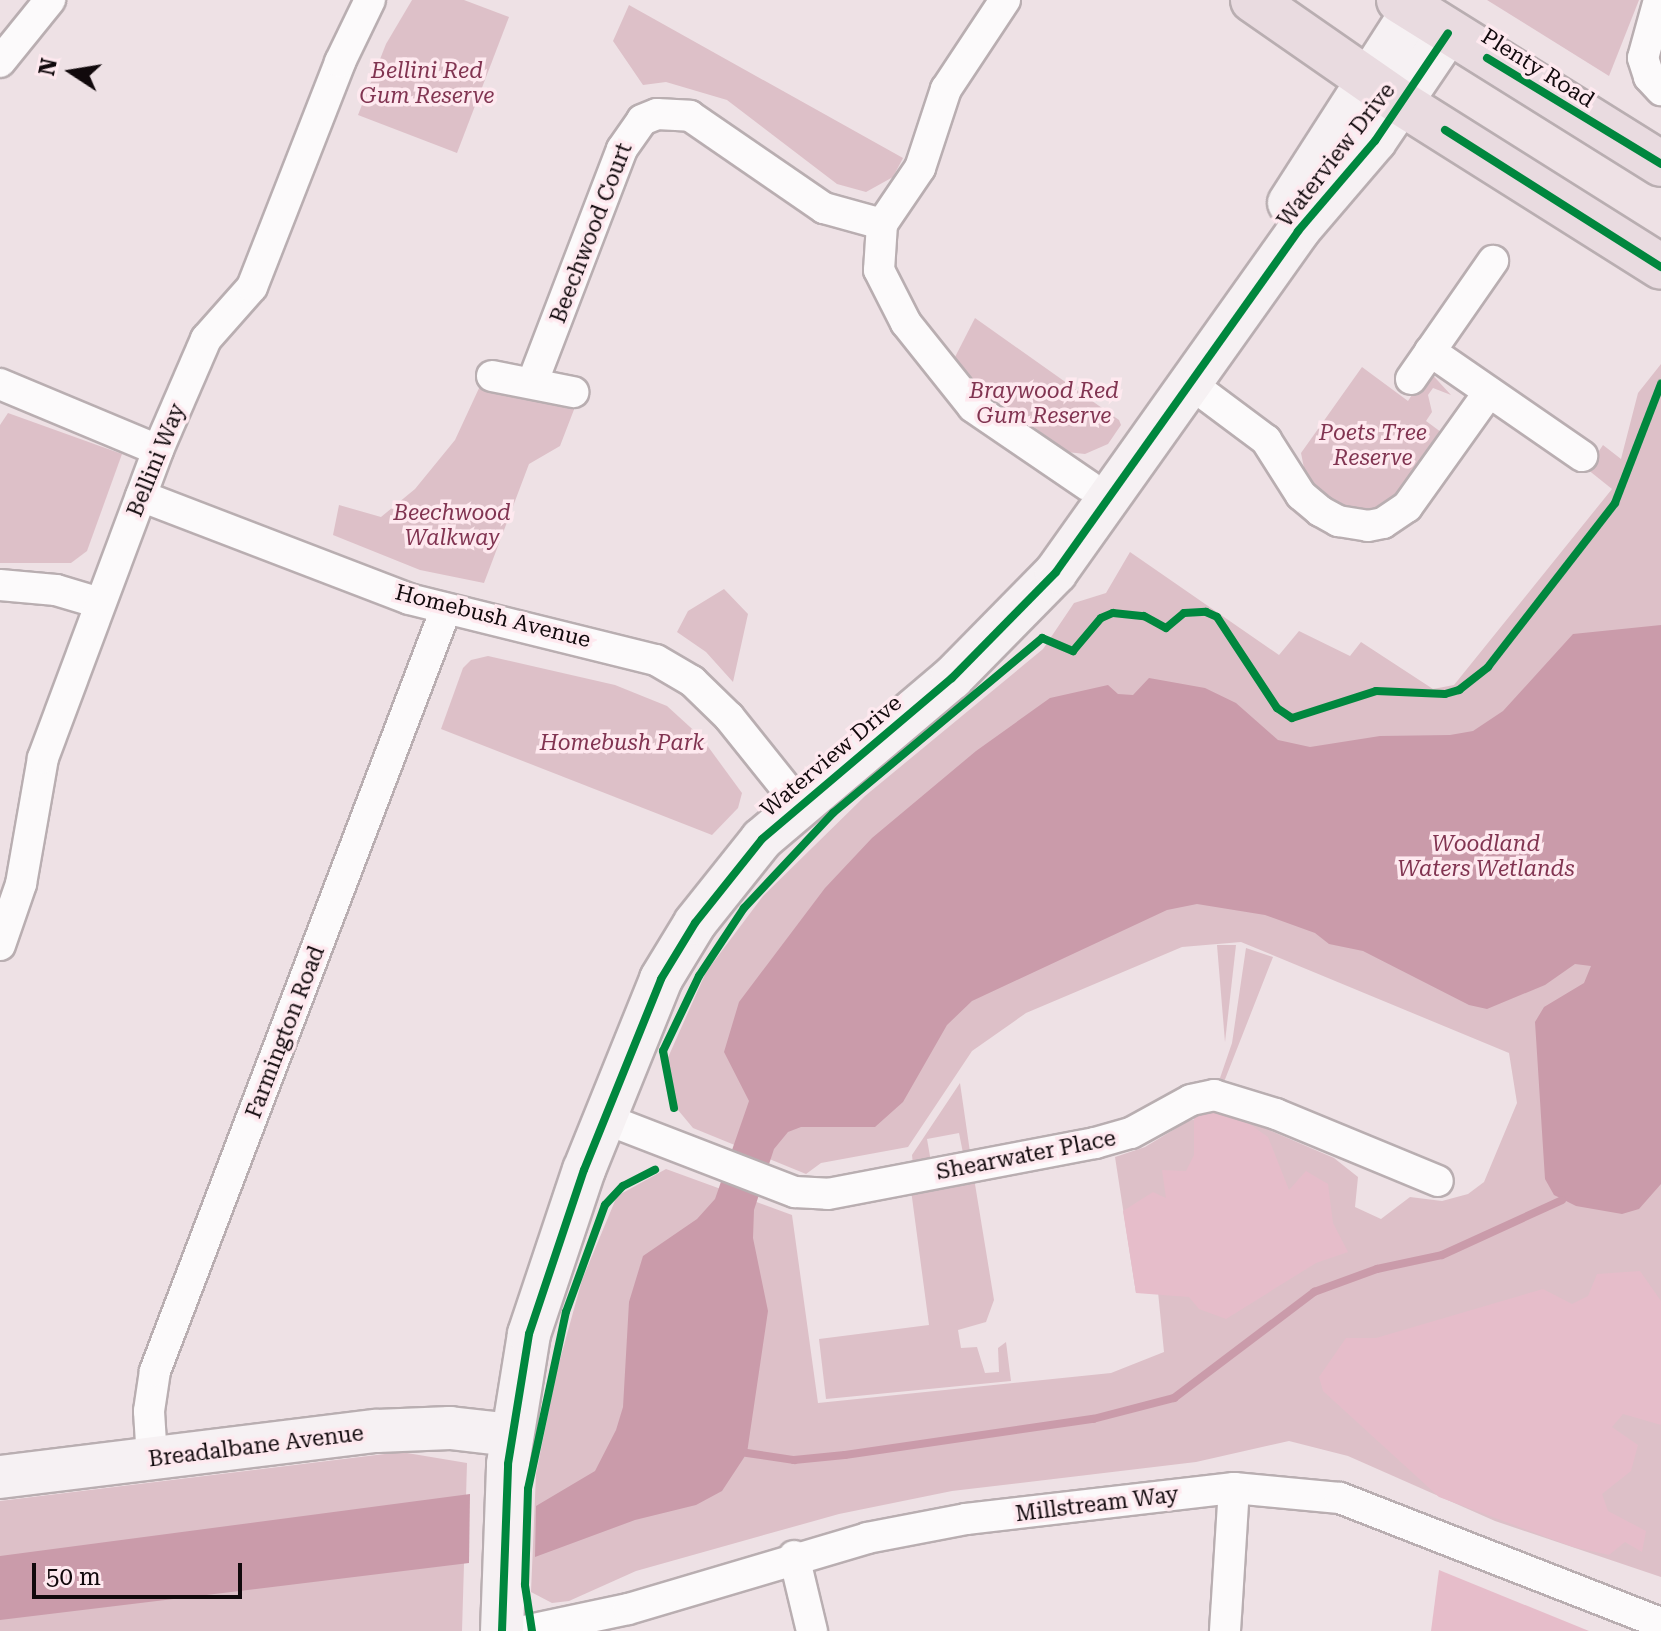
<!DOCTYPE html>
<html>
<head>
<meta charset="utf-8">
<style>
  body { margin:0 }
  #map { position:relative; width:1661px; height:1631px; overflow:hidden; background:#eee1e5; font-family:"Roboto Serif",serif }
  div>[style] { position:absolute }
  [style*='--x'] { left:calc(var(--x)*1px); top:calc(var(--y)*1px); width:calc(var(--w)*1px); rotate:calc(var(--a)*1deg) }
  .green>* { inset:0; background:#ddc0c8 }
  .forest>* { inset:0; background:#e6bdca }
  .water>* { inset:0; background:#ca9baa }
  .stream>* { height:8px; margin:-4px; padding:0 4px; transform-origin:4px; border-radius:4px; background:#ca9baa }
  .roads { filter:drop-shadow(2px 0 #b9aeb1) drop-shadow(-2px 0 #b9aeb1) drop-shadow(0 2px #b9aeb1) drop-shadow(0 -2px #b9aeb1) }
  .street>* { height:30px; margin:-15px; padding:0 15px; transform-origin:15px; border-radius:15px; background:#fcfafb }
  .secondary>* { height:42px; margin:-21px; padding:0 21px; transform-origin:21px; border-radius:21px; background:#f6f1f3 }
  .highway>* { height:44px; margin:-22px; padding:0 22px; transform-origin:22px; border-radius:22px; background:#e9dbe0 }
  .cycleway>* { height:8px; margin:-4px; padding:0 4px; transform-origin:4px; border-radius:4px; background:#00873e }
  span { translate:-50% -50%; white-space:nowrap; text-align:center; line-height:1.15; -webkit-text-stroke:7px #fee9ef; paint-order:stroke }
  .street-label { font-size:22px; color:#11090c }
  .park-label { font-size:22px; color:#813451; font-style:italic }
  .north { position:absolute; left:32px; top:32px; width:80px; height:80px; -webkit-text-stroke:6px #fee9ef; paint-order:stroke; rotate:282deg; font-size:22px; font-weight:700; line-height:32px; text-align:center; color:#11090c }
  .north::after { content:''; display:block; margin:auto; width:28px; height:36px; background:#11090c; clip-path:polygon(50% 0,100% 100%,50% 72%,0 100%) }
  .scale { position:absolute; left:32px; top:1563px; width:210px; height:36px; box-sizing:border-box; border:4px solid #11090c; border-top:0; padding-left:10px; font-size:24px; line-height:28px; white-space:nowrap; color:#11090c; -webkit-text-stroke:6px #fee9ef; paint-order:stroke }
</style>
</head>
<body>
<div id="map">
  <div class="green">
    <i style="clip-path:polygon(412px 0,464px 0,509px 17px,457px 153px,358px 115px,386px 44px)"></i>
    <i style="clip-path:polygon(1487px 0,1639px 0,1609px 76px)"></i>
    <i style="clip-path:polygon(629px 5px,903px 158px,893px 177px,866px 192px,837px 184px,727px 100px,666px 82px,643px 85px,613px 41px)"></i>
    <i style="clip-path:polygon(975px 318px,1119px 420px,1121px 425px,1108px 444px,1085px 454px,1067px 452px,969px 378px,954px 359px)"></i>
    <i style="clip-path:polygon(1661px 364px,1661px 1577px,1495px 1521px,1348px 1456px,1289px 1441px,1196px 1462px,952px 1491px,839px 1514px,636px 1571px,569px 1601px,552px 1603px,531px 1592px,536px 1474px,556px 1374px,582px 1280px,617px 1196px,666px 1169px,792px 1215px,818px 1403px,1111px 1373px,1164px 1352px,1158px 1292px,1136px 1293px,1115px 1157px,1145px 1147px,1188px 1121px,1210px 1115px,1239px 1117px,1334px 1158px,1358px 1177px,1355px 1207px,1381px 1219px,1410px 1197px,1442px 1201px,1468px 1194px,1484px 1182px,1517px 1103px,1509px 1053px,1241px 942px,1182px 947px,1026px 1013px,972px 1051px,908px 1147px,821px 1163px,806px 1174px,693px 1128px,678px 1110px,666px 1062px,706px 972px,763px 896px,865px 796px,1043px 649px,1074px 603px,1106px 593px,1130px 552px,1279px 655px,1299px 631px,1350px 656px,1361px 642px,1433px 689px,1454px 685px,1612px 489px,1587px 469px,1603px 445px,1621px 459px,1638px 393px)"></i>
    <i style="clip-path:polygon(1362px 367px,1408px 401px,1428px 370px,1451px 395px,1433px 388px,1428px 395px,1432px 412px,1426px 421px,1445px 435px,1396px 504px,1367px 517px,1346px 515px,1307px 483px,1301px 453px)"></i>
    <i style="clip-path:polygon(480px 386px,507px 395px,546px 396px,575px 407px,560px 446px,529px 464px,484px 583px,420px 570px,333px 535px,339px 505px,381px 517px,415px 489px,455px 440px)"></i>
    <i style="clip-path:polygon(8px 413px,122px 454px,87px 551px,71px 563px,0 563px,0 425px)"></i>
    <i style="clip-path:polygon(724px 589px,748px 614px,733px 682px,706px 652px,677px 632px,688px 611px)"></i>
    <i style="clip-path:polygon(488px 656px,615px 685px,667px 706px,701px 737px,742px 793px,738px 808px,712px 835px,441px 729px,463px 668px,471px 660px)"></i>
    <i style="clip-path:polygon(1217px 945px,1236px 945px,1225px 1042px)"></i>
    <i style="clip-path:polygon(1246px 948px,1273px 957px,1224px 1082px,1220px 1078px,1232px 1043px)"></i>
    <i style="clip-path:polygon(960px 1083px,970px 1152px,963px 1153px,959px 1133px,927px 1139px,931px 1162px,913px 1165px,912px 1155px)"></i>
    <i style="clip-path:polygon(974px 1178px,994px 1300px,986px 1322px,958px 1330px,961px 1348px,977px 1347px,985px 1373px,999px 1372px,998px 1348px,1006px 1342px,1011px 1381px,826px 1399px,819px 1339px,929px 1325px,911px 1190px)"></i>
    <i style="clip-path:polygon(401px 1452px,467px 1463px,462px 1631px,0 1631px,0 1501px)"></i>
  </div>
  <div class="forest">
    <i style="clip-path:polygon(1207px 1112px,1235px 1114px,1268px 1137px,1289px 1190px,1306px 1171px,1328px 1184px,1333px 1223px,1348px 1252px,1316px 1263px,1226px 1319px,1199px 1309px,1189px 1297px,1136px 1293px,1123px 1211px,1153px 1192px,1166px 1198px,1162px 1170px,1186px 1171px,1194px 1155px,1194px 1116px)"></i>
    <i style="clip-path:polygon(1640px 1271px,1661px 1301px,1661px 1425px,1623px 1414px,1612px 1427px,1638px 1445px,1631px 1471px,1602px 1494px,1608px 1511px,1646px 1531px,1642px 1552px,1625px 1542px,1609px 1555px,1573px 1547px,1439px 1497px,1323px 1391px,1319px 1377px,1346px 1338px,1376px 1338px,1543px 1289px,1572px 1304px,1588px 1296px,1597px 1274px)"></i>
    <i style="clip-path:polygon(1439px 1570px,1589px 1631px,1431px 1631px)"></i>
  </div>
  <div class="water">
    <i style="clip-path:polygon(1661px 625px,1661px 1184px,1639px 1209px,1622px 1214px,1576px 1206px,1554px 1195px,1545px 1179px,1535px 1022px,1544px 1007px,1584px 983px,1591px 966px,1575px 964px,1545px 985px,1487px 1009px,1469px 1005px,1363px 951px,1329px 944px,1315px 933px,1265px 915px,1197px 904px,1167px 910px,972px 1001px,947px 1025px,903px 1102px,875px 1127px,801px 1127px,788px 1132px,774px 1149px,754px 1210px,753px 1238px,768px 1311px,747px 1453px,722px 1491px,696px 1505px,635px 1520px,535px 1557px,536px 1506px,595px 1471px,616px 1430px,623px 1407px,629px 1302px,643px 1256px,697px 1219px,715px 1199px,749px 1101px,724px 1052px,739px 1002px,825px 888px,872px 838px,976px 751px,1050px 698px,1108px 685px,1118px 694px,1133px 695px,1149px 678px,1205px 688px,1236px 703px,1278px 740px,1310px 747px,1380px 736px,1450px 735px,1473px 731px,1503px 711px,1573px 634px)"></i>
    <i style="clip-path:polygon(470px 1494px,469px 1563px,0 1620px,0 1556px)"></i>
  </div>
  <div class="stream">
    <i style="--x:747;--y:1453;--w:48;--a:8.5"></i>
    <i style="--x:794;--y:1460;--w:51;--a:-5.6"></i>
    <i style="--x:845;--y:1455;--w:251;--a:-8.3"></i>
    <i style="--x:1093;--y:1419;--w:84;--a:-14.5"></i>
    <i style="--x:1174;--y:1398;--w:176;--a:-37.1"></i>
    <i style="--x:1314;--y:1292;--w:67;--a:-20.1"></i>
    <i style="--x:1377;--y:1269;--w:66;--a:-12.2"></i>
    <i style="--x:1442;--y:1255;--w:132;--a:-24.6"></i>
  </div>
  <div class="roads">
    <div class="street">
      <i style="--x:1005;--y:0;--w:107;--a:123.5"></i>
      <i style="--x:946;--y:89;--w:83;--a:108.2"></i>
      <i style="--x:920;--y:168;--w:68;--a:124.2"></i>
      <i style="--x:882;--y:224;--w:46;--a:93.7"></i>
      <i style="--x:879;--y:270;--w:59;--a:63"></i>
      <i style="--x:906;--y:323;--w:107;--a:51.4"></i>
      <i style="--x:973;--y:407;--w:140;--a:34.3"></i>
      <i style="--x:1659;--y:0;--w:60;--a:105.4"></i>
      <i style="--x:1643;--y:58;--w:20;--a:72"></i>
      <i style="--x:1649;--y:77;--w:18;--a:47"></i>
      <i style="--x:0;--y:62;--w:80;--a:-51.1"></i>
      <i style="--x:1430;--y:351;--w:185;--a:34.6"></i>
      <i style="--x:492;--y:376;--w:83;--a:11.2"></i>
      <i style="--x:1411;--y:379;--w:144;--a:-55.2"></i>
      <i style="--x:533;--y:381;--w:248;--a:-69"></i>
      <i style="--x:622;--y:149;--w:35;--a:-55"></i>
      <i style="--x:642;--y:120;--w:16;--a:-22"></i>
      <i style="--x:657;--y:114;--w:33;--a:3"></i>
      <i style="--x:690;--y:116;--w:163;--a:34.5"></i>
      <i style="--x:824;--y:208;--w:60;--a:15.4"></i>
      <i style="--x:0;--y:384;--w:171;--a:22.7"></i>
      <i style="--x:1191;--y:384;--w:94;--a:36.7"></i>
      <i style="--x:1266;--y:440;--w:65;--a:57.5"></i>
      <i style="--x:1301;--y:495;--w:25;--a:40"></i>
      <i style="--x:1320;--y:511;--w:21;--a:29"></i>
      <i style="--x:1338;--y:521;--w:30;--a:9"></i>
      <i style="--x:1368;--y:526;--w:15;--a:-11"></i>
      <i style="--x:1383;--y:523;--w:29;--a:-34"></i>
      <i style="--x:1407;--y:507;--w:141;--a:-54.5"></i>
      <i style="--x:141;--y:496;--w:287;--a:21"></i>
      <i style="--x:409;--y:599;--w:254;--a:13.9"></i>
      <i style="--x:656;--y:660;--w:42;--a:30.3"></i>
      <i style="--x:692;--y:681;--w:52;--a:44.2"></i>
      <i style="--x:729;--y:717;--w:110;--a:51.3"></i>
      <i style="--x:0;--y:585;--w:56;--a:5.1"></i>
      <i style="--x:56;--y:590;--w:46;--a:16.5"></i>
      <i style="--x:0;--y:945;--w:65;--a:-71"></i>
      <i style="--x:21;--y:884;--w:128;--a:-80.1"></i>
      <i style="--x:43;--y:758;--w:329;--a:-69.5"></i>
      <i style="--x:158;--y:450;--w:121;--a:-66.6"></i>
      <i style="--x:206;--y:339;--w:69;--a:-48.5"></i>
      <i style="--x:252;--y:287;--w:242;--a:-68.6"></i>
      <i style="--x:340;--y:62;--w:69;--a:-64.2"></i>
      <i style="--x:603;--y:1118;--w:206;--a:21.1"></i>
      <i style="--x:795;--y:1192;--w:33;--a:3"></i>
      <i style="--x:828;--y:1194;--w:272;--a:-10.8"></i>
      <i style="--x:1095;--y:1143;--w:37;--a:-16"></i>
      <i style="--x:1131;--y:1133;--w:68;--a:-28.8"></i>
      <i style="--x:1191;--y:1100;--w:24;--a:-12"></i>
      <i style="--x:1214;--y:1095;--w:65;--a:17"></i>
      <i style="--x:1276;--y:1114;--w:175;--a:22.5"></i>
      <i style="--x:152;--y:1459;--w:48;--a:-93.6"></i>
      <i style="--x:149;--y:1411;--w:40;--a:-81.5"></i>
      <i style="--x:155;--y:1371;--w:816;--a:-69.1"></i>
      <i style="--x:794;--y:1556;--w:77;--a:76.5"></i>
      <i style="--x:524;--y:1631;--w:106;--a:-11.9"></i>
      <i style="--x:628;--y:1609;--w:249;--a:-16.5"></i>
      <i style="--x:867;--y:1538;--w:101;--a:-10.9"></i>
      <i style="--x:966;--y:1519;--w:270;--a:-6.6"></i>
      <i style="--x:1234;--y:1488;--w:106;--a:5.4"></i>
      <i style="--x:1340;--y:1498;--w:344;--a:21.3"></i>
      <i style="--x:1225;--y:1631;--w:143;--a:-86.4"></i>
    </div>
    <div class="secondary">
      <i style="--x:1289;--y:203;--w:229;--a:-57.3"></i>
      <i style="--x:0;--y:1477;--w:380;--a:-7"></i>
      <i style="--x:377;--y:1431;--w:73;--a:-2.4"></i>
      <i style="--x:450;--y:1428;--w:61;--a:6.5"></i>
      <i style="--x:502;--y:1631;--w:167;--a:-87.9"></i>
      <i style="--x:508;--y:1464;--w:132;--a:-80.8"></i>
      <i style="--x:529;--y:1334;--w:173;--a:-71.5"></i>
      <i style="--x:584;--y:1170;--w:206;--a:-68"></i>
      <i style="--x:661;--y:979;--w:66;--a:-58.7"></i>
      <i style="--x:695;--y:923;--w:107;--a:-51.4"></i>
      <i style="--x:762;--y:839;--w:249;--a:-40.3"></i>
      <i style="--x:952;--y:678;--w:148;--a:-45.5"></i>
      <i style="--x:1056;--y:572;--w:418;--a:-54.6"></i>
      <i style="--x:1298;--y:231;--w:118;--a:-49.5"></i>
      <i style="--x:1375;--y:141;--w:130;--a:-55.9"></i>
    </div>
    <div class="highway">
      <i style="--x:1253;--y:0;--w:180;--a:34.8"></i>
      <i style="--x:1401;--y:103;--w:307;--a:32.2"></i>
      <i style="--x:1399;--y:0;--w:309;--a:32"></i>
    </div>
  </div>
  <div class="cycleway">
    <i style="--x:1487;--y:58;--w:204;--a:31.3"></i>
    <i style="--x:1445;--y:130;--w:256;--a:32.4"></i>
    <i style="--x:674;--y:1108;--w:58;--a:-100.9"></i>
    <i style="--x:663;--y:1051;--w:83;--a:-64.4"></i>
    <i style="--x:699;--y:976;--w:82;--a:-56.5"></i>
    <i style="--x:744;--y:908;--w:130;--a:-46.9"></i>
    <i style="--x:833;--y:813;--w:273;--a:-39.9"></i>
    <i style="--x:1042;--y:638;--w:34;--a:23"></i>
    <i style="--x:1073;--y:651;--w:43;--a:-49.7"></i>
    <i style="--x:1101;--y:618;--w:13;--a:-23"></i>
    <i style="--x:1113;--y:613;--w:31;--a:6"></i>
    <i style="--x:1144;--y:616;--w:25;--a:29"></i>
    <i style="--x:1166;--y:628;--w:23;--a:-40"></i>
    <i style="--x:1184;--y:613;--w:22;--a:-3"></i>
    <i style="--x:1206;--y:612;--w:12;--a:24"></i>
    <i style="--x:1217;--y:617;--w:109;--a:56.6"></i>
    <i style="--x:1277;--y:708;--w:18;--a:34"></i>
    <i style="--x:1292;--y:718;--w:88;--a:-17.8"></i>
    <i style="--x:1376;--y:691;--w:69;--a:2.5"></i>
    <i style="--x:1445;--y:694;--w:15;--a:-16"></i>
    <i style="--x:1459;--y:690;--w:37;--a:-38"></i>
    <i style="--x:1488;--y:667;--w:207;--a:-52.2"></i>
    <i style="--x:1615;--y:503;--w:128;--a:-68.9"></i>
    <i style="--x:502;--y:1631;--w:167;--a:-87.9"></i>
    <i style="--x:508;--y:1464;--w:132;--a:-80.8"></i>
    <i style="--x:529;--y:1334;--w:173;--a:-71.5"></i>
    <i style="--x:584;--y:1170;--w:206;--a:-68"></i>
    <i style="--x:661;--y:979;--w:66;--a:-58.7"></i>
    <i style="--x:695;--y:923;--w:107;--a:-51.4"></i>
    <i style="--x:762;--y:839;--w:249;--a:-40.3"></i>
    <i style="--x:952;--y:678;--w:148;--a:-45.5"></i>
    <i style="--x:1056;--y:572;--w:418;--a:-54.6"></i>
    <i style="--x:1298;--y:231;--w:118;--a:-49.5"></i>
    <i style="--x:1375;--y:141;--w:130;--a:-55.9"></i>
    <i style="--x:532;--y:1631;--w:47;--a:-98.7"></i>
    <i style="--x:525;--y:1585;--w:96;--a:-88.2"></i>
    <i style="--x:528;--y:1489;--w:181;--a:-77.9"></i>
    <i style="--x:566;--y:1312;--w:114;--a:-70"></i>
    <i style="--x:605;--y:1205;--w:26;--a:-47"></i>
    <i style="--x:623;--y:1186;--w:36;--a:-27"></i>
  </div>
  <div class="street-label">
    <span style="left:1538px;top:68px;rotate:32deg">Plenty Road</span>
    <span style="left:1336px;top:155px;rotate:-52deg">Waterview Drive</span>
    <span style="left:591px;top:233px;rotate:-69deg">Beechwood Court</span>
    <span style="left:156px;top:460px;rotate:-68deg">Bellini Way</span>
    <span style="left:493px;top:616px;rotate:14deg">Homebush Avenue</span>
    <span style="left:831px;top:756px;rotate:-40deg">Waterview Drive</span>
    <span style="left:285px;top:1032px;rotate:-69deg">Farmington Road</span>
    <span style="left:1026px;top:1155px;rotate:-11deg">Shearwater Place</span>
    <span style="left:256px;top:1446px;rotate:-7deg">Breadalbane Avenue</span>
    <span style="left:1097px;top:1504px;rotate:-7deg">Millstream Way</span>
  </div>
  <div class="park-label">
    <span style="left:427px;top:83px">Bellini Red<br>Gum Reserve</span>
    <span style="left:1044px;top:403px">Braywood Red<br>Gum Reserve</span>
    <span style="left:1373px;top:445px">Poets Tree<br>Reserve</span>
    <span style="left:452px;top:525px">Beechwood<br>Walkway</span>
    <span style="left:622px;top:743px">Homebush Park</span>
    <span style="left:1486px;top:856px">Woodland<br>Waters Wetlands</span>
  </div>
  <div class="north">N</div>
  <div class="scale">50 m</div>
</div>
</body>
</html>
